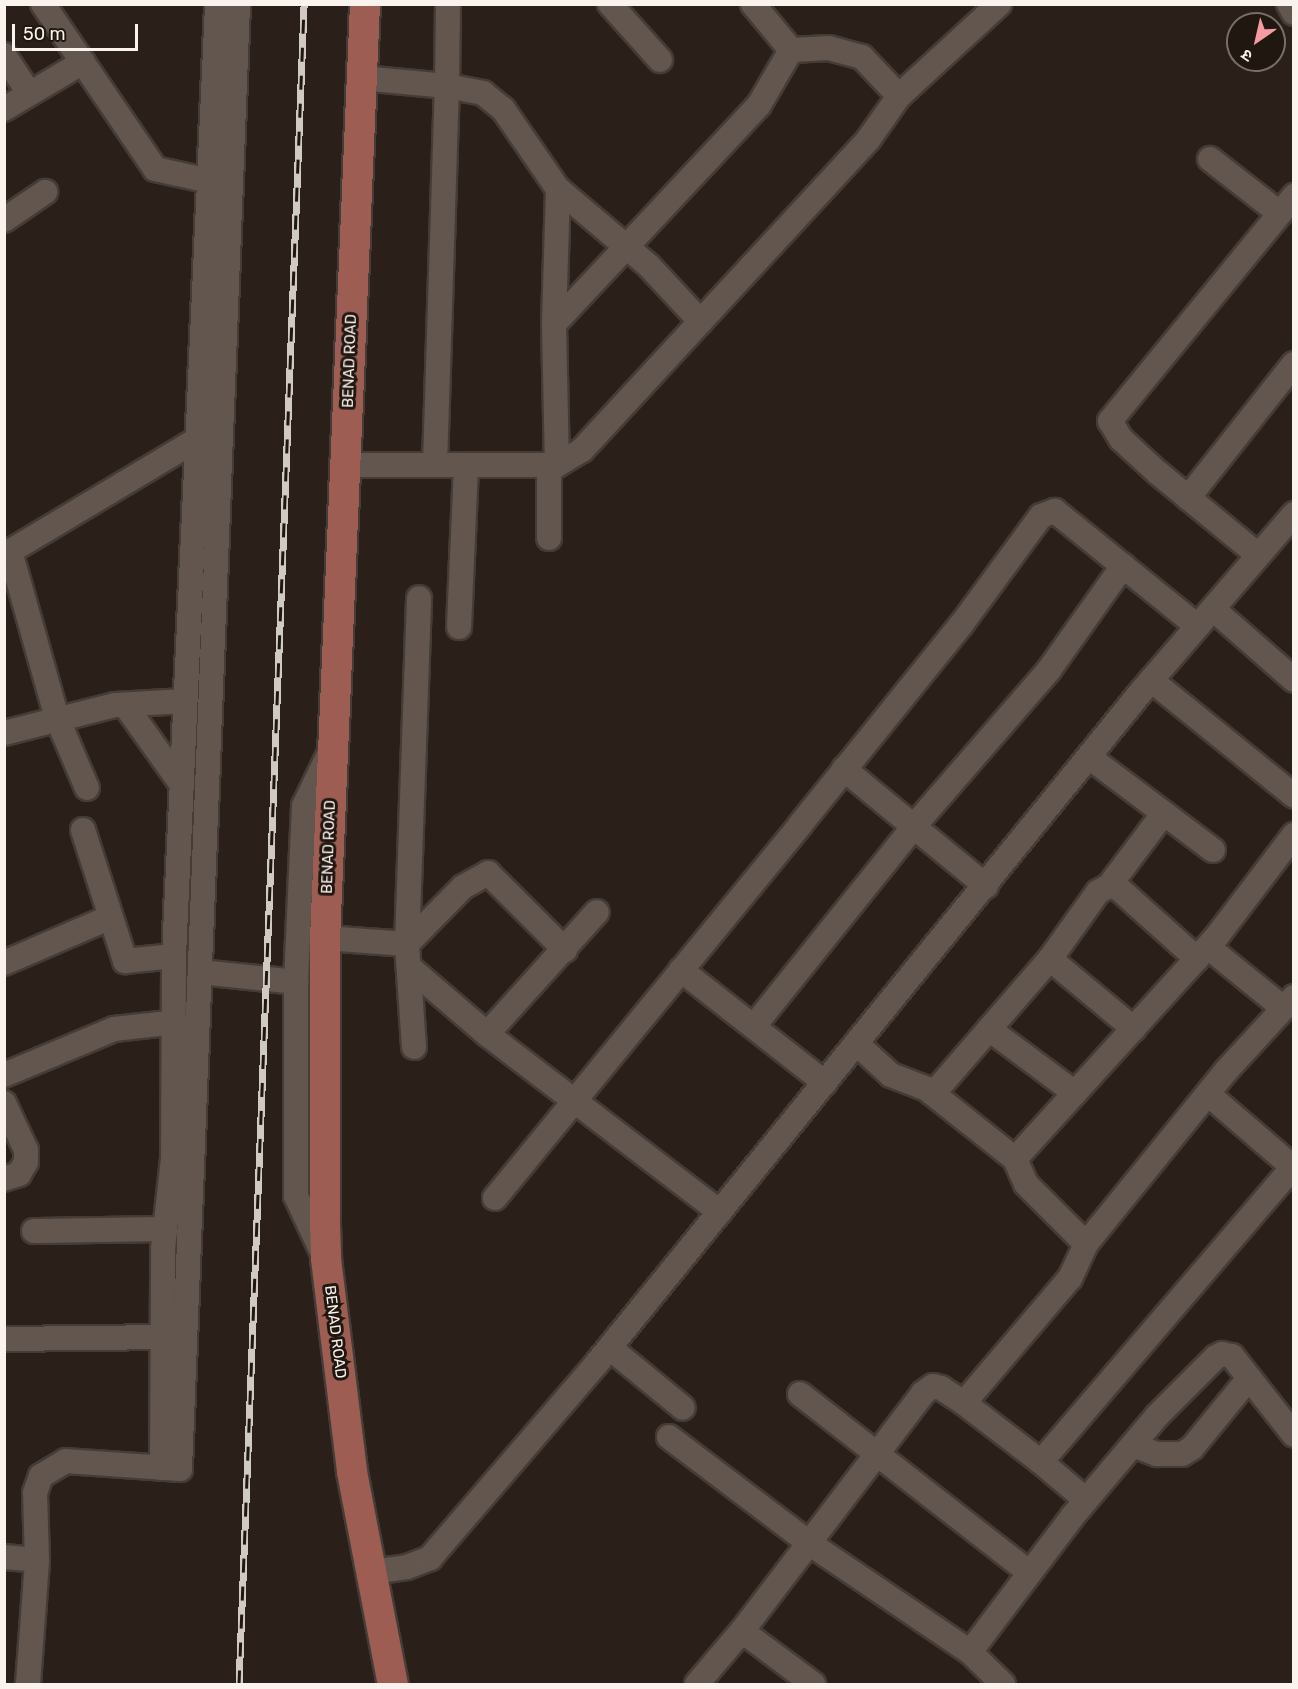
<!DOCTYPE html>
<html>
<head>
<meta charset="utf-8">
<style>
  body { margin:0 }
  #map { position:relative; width:1298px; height:1689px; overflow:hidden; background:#2a2019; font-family:Rubik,"Noto Sans Devanagari",sans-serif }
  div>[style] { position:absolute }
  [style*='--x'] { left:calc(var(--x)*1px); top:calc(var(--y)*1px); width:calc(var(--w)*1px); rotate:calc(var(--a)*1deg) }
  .roads { filter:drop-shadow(2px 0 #453c38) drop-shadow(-2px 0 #453c38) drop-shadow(0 2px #453c38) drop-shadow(0 -2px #453c38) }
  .minor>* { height:24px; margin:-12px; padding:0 12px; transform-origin:12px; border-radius:12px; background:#62564f }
  .major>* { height:30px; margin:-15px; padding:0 15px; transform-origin:15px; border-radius:15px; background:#9d5d53 }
  .rail>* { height:7px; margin-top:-3.5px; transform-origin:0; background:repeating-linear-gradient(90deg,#201710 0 14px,#d1c9c4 0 28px); box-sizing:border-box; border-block:2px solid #d1c9c4 }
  span { translate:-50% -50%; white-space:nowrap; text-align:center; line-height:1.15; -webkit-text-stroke:6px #201710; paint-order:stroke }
  .street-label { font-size:15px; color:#f9f2ed }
  .frame { position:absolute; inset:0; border:6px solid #f9f2ed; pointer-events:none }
  .north { position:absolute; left:1226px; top:12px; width:60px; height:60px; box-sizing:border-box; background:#201710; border:2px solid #776f68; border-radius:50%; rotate:214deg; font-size:16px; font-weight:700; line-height:24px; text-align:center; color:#f9f2ed }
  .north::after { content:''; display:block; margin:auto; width:21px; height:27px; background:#f49aa0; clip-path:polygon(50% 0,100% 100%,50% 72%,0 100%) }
  .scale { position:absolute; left:12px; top:24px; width:126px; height:27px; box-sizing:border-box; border:3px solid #f9f2ed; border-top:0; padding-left:8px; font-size:18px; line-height:21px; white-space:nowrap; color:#f9f2ed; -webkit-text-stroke:4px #201710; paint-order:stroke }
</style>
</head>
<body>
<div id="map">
  <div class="roads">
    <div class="minor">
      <i style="--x:43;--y:4;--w:199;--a:55.8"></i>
      <i style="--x:155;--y:169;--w:56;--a:12.3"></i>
      <i style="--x:610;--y:4;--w:75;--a:48.2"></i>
      <i style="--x:1289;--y:4;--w:10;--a:61"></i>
      <i style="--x:4;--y:55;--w:45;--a:56.7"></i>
      <i style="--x:362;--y:78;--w:85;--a:5.4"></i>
      <i style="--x:447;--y:86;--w:82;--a:-89.3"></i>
      <i style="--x:899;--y:96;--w:136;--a:-42.6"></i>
      <i style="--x:4;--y:109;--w:92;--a:-30.7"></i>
      <i style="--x:1210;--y:159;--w:88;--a:38"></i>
      <i style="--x:558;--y:189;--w:135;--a:91.7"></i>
      <i style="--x:554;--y:324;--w:141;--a:88.8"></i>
      <i style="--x:557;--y:465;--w:29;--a:-31"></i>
      <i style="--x:582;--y:450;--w:422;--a:-47.3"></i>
      <i style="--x:868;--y:140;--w:54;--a:-54.8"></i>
      <i style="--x:899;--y:96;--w:54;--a:-133.5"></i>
      <i style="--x:862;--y:57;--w:34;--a:-165"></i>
      <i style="--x:829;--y:48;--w:38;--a:177"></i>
      <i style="--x:4;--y:220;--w:50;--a:-34.3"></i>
      <i style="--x:554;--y:324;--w:300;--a:-46.9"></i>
      <i style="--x:759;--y:105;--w:64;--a:-59.8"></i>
      <i style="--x:791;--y:50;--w:60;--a:-129.6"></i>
      <i style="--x:345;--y:465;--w:212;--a:0"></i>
      <i style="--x:435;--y:465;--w:379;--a:-88.2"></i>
      <i style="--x:447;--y:86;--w:37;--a:11"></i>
      <i style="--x:483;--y:93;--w:26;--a:39"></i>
      <i style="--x:503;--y:109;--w:97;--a:55.5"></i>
      <i style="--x:558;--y:189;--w:119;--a:40.2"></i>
      <i style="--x:649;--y:266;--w:76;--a:47.1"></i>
      <i style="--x:1188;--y:498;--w:171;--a:-51.7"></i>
      <i style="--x:549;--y:538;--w:73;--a:-90"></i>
      <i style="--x:10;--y:551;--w:173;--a:74.3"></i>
      <i style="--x:57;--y:718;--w:76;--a:66.8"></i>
      <i style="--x:4;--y:555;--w:226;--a:-30.9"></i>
      <i style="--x:198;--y:439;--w:12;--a:0"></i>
      <i style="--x:1258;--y:555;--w:129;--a:-140.6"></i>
      <i style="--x:1158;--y:473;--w:50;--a:-137.4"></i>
      <i style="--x:1121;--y:439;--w:21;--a:-121"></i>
      <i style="--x:1110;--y:421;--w:291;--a:-50.7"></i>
      <i style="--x:1213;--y:609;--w:108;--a:41.2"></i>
      <i style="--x:459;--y:627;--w:162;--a:-87.5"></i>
      <i style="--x:1151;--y:680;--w:184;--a:39"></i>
      <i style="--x:125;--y:705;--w:98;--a:54.5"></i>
      <i style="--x:4;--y:733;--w:114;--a:-14.2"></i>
      <i style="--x:115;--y:705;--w:70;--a:-3.3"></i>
      <i style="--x:1089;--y:757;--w:155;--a:36.9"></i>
      <i style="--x:844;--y:769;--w:184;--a:39.5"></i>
      <i style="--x:83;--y:830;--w:138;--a:72.2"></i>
      <i style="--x:125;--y:961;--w:49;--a:-5.8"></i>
      <i style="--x:1109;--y:886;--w:91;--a:-53"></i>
      <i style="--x:325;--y:938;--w:82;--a:4.2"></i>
      <i style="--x:407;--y:944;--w:80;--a:-45.5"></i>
      <i style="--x:463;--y:887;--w:29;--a:-29"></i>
      <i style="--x:488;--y:873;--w:109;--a:45"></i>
      <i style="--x:1208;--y:947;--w:97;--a:39.1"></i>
      <i style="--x:1050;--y:959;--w:109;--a:39.8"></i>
      <i style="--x:4;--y:963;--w:116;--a:-23.3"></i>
      <i style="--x:410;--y:968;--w:101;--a:40.6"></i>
      <i style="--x:487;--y:1034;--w:293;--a:37.4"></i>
      <i style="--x:681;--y:970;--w:183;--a:38.1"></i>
      <i style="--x:200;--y:972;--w:97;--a:5.9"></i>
      <i style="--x:1294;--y:997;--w:100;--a:132.6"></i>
      <i style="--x:1226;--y:1071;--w:223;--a:129"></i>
      <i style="--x:1086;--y:1244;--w:38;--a:115"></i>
      <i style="--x:1070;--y:1278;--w:164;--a:130.3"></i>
      <i style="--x:964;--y:1403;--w:97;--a:37.5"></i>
      <i style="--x:1041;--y:1462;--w:389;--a:-49.5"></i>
      <i style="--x:754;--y:1026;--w:256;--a:-51.3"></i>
      <i style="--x:914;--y:826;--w:206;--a:-49.1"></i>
      <i style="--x:1049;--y:670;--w:128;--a:-54.6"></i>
      <i style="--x:989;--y:1029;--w:107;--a:36.7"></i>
      <i style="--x:487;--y:1034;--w:164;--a:-48"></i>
      <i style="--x:857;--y:1044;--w:46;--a:42.4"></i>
      <i style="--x:891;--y:1075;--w:39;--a:21"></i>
      <i style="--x:927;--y:1089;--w:112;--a:38.5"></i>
      <i style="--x:1015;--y:1159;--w:27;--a:66"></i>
      <i style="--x:1026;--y:1184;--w:85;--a:45"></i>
      <i style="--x:414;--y:1047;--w:103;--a:-93.9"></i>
      <i style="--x:407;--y:944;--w:346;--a:-88"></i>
      <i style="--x:4;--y:1075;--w:119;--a:-22.7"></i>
      <i style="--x:114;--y:1029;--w:62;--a:-6.4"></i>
      <i style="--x:933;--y:1094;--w:179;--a:-49.1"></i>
      <i style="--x:1050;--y:959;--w:82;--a:-54.4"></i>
      <i style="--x:1098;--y:892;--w:13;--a:-29"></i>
      <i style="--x:1109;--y:886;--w:9;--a:13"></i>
      <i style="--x:1118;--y:888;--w:106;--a:41.9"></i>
      <i style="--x:1208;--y:1094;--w:112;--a:40.7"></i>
      <i style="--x:4;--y:1103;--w:52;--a:64.9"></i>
      <i style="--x:26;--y:1150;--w:12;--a:90"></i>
      <i style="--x:26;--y:1162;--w:14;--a:120"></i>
      <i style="--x:19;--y:1174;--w:16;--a:162"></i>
      <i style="--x:1015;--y:1159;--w:302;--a:-47.8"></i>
      <i style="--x:1218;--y:935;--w:126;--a:-52.8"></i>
      <i style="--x:495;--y:1198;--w:482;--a:-50.7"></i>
      <i style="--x:800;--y:825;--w:257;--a:-51.2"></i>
      <i style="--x:961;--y:625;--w:135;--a:-53.7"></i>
      <i style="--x:1041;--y:516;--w:15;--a:-20"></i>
      <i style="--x:1055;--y:511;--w:183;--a:39"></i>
      <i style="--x:34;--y:1231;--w:131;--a:-0.9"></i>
      <i style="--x:323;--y:1254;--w:64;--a:-115"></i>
      <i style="--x:296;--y:1196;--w:214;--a:-90"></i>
      <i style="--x:296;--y:982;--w:176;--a:-87.4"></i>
      <i style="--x:304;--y:806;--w:62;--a:-64.3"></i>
      <i style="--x:4;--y:1339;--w:158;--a:-0.7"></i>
      <i style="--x:610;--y:1348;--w:94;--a:39.4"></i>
      <i style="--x:800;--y:1394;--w:290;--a:37.9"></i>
      <i style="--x:669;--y:1437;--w:176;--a:37.1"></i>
      <i style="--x:809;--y:1543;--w:194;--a:34.1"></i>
      <i style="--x:970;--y:1652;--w:46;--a:44.1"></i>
      <i style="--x:1133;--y:1445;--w:26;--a:21"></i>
      <i style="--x:1157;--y:1454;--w:25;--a:0"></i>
      <i style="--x:1182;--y:1454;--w:12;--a:-31"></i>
      <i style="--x:1192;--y:1448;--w:90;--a:-50.8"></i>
      <i style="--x:1041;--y:1462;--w:59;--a:40.2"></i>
      <i style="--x:162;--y:1468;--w:219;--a:-89.7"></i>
      <i style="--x:163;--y:1249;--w:92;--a:-83.7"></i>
      <i style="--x:173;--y:1158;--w:202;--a:-89.7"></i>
      <i style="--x:174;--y:956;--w:953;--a:-87.41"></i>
      <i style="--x:4;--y:1557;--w:33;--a:5"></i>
      <i style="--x:372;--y:1572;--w:35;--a:-8"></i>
      <i style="--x:407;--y:1567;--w:25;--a:-21"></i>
      <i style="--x:430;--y:1558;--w:257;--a:-49.4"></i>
      <i style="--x:597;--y:1363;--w:864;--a:-50.97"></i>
      <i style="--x:1141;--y:692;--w:235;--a:-49.3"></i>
      <i style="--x:742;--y:1631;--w:89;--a:36.7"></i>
      <i style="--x:970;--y:1652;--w:169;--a:-52.9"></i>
      <i style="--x:1072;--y:1517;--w:132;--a:-49.9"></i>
      <i style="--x:1157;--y:1416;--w:83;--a:-45"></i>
      <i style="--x:1216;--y:1357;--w:7;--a:-27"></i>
      <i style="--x:1222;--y:1354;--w:10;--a:11"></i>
      <i style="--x:1232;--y:1356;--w:100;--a:51.9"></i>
      <i style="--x:28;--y:1684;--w:124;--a:-85.8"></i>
      <i style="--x:37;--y:1560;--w:67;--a:-91.7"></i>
      <i style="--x:35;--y:1493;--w:18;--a:-71"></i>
      <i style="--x:41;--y:1476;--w:29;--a:-31"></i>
      <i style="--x:66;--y:1461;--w:114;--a:4"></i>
      <i style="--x:180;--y:1469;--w:1466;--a:-87.73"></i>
      <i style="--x:697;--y:1684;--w:70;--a:-49.7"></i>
      <i style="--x:742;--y:1631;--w:299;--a:-52.7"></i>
      <i style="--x:923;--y:1393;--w:12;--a:-35"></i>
      <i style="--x:933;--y:1386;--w:8;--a:14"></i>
      <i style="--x:941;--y:1388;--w:27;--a:33"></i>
    </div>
    <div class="major">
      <i style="--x:365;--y:4;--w:935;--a:92.45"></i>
      <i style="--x:325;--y:938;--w:287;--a:90"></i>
      <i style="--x:325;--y:1225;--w:34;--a:88"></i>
      <i style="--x:326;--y:1259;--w:215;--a:83"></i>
      <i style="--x:352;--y:1472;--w:216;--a:79.1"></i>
    </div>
  </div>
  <div class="rail">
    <i style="--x:239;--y:1684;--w:1681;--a:-87.78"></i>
  </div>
  <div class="street-label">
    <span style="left:350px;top:361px;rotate:-88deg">BENAD ROAD</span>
    <span style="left:329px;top:847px;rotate:-88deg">BENAD ROAD</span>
    <span style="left:335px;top:1332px;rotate:83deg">BENAD ROAD</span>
  </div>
  <div class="frame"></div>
  <div class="north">उ</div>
  <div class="scale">50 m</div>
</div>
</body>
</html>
